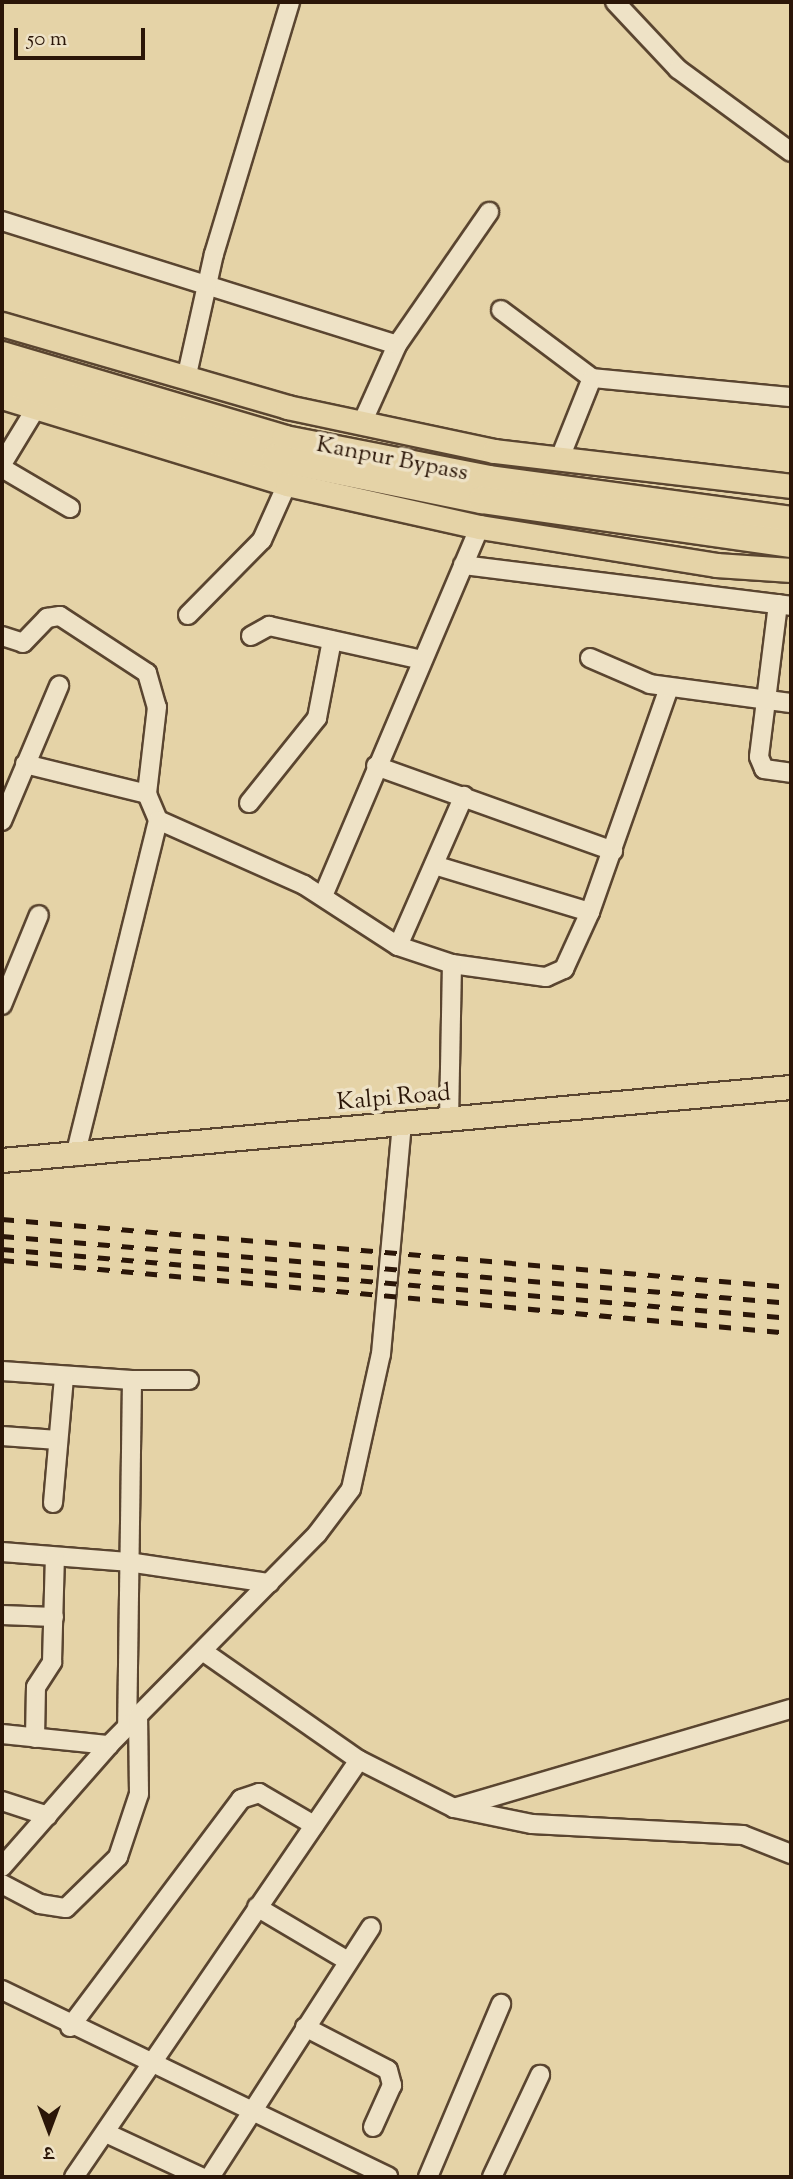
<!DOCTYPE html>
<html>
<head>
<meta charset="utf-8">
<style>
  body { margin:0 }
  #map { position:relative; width:793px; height:2179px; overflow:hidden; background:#e5d3a7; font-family:"Sorts Mill Goudy","Noto Serif Devanagari",serif }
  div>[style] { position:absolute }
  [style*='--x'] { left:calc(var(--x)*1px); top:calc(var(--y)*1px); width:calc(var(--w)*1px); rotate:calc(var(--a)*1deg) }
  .roads { filter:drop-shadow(2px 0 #5a4530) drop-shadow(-2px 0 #5a4530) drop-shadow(0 2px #5a4530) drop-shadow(0 -2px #5a4530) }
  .minor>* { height:18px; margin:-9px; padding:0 9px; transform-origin:9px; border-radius:9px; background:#eee2c6 }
  .major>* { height:23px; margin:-11.5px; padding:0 11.5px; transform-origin:11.5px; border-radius:11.5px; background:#e5d3a7 }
  .highway>* { height:26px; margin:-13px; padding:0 13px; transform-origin:13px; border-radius:13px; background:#e5d3a7 }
  .rail>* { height:5px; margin-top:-2.5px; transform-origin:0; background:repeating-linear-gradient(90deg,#2b1608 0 12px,transparent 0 24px) }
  span { translate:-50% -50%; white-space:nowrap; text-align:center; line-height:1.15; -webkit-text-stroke:7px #eee2c6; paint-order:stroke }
  .street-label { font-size:24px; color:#2b1608 }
  .frame { position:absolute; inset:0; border:4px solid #2b1608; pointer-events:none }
  .north { position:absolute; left:14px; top:2095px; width:70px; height:70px; -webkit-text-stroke:5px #eee2c6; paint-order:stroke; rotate:180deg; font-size:19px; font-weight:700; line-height:28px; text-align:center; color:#2b1608 }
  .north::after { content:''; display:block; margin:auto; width:24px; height:32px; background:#2b1608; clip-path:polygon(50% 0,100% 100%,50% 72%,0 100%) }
  .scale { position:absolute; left:14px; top:28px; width:131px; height:32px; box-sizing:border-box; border:4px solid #2b1608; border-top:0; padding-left:9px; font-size:21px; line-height:24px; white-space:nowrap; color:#2b1608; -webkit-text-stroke:5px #eee2c6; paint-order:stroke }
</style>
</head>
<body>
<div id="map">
  <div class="roads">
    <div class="minor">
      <i style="--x:615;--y:2;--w:92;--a:46.8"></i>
      <i style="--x:678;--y:69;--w:140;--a:36.3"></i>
      <i style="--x:2;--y:221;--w:414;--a:17.4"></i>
      <i style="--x:501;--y:310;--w:114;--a:36.8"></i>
      <i style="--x:592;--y:378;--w:200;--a:5.5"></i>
      <i style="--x:186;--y:379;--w:128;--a:-77.4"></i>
      <i style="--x:214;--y:254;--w:263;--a:-73.2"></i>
      <i style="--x:362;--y:423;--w:85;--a:-65.8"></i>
      <i style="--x:397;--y:345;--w:162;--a:-55.3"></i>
      <i style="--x:560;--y:458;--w:86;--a:-68.2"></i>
      <i style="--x:2;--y:464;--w:66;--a:-58.7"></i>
      <i style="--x:2;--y:468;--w:79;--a:30.5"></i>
      <i style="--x:463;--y:565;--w:331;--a:7.1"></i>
      <i style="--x:778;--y:604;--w:154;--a:97.1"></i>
      <i style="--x:759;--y:757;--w:13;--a:67"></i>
      <i style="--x:764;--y:769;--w:27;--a:8"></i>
      <i style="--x:188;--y:615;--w:105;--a:-45.4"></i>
      <i style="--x:262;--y:540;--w:61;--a:-65.9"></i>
      <i style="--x:2;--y:636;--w:22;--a:18"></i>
      <i style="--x:23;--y:643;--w:35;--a:-46"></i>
      <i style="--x:47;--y:618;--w:13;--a:-9"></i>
      <i style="--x:60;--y:616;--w:104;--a:33.2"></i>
      <i style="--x:147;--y:673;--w:35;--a:74"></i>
      <i style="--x:157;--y:707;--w:88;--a:96.6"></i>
      <i style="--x:147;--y:794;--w:28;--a:67"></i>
      <i style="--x:158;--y:820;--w:160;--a:24"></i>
      <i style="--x:304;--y:885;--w:112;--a:33"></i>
      <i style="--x:398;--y:946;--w:57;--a:18.4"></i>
      <i style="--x:452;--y:964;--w:95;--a:7.9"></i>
      <i style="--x:546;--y:977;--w:20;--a:-24"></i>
      <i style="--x:564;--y:969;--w:63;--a:-65.5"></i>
      <i style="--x:590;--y:912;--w:238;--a:-70.6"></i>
      <i style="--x:251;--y:636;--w:21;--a:-29"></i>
      <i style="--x:269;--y:626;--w:157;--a:12.5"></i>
      <i style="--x:590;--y:658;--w:65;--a:23.4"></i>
      <i style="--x:650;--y:684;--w:142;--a:7.7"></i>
      <i style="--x:25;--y:764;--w:126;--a:13.8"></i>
      <i style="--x:376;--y:766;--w:252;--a:19.7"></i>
      <i style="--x:249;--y:803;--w:109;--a:-51.3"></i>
      <i style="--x:317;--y:718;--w:79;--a:-79.1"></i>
      <i style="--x:2;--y:821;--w:147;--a:-67.1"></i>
      <i style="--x:434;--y:865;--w:163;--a:16.8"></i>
      <i style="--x:323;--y:896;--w:401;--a:-67"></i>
      <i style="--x:398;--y:946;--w:164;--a:-66.3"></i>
      <i style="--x:2;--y:1005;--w:97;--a:-67.7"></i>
      <i style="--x:449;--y:1120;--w:156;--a:-88.9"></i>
      <i style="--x:75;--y:1156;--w:346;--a:-76.1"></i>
      <i style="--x:2;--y:1371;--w:130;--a:4"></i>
      <i style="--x:132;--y:1380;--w:347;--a:90.8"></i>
      <i style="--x:132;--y:1380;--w:57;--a:0"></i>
      <i style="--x:2;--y:1436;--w:56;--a:4.1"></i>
      <i style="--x:53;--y:1503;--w:127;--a:-85"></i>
      <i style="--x:2;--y:1552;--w:126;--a:4.5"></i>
      <i style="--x:128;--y:1562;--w:143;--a:8.5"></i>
      <i style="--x:2;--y:1615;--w:52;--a:2.2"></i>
      <i style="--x:204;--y:1652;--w:189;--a:34.9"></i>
      <i style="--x:359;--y:1760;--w:106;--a:26.8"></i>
      <i style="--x:454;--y:1808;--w:80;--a:11.6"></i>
      <i style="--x:532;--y:1824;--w:211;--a:3"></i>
      <i style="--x:743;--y:1835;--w:52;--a:21.6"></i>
      <i style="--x:2;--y:1734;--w:108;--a:5.9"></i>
      <i style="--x:35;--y:1738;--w:51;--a:-88.9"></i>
      <i style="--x:36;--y:1687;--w:30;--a:-57"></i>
      <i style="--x:52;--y:1662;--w:105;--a:-88.4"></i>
      <i style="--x:2;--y:1801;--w:48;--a:18.1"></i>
      <i style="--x:454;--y:1808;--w:351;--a:-16.4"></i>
      <i style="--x:2;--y:1867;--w:162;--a:-48.7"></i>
      <i style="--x:109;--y:1745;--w:296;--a:-45.4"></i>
      <i style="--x:317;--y:1534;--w:56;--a:-52.9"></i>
      <i style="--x:351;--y:1489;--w:138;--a:-77.5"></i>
      <i style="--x:381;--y:1354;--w:231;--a:-84.8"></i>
      <i style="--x:2;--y:1884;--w:43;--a:27.8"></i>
      <i style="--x:40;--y:1904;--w:26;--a:9"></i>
      <i style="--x:66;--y:1908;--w:73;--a:-44.4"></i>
      <i style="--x:118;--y:1857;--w:66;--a:-71.6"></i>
      <i style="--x:139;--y:1794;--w:78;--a:-90.7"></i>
      <i style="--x:257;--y:1907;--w:106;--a:30.7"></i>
      <i style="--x:2;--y:1990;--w:429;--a:25.8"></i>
      <i style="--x:70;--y:2027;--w:285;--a:-53.1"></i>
      <i style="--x:241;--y:1799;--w:19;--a:-18"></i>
      <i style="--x:259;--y:1793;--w:64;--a:30.2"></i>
      <i style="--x:305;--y:2027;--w:93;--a:27.4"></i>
      <i style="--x:388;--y:2070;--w:16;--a:75"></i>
      <i style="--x:392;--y:2085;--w:46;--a:114.3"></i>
      <i style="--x:106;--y:2133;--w:105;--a:24.9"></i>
      <i style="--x:74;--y:2177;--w:505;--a:-55.65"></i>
      <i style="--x:210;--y:2177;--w:297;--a:-57.2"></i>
      <i style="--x:428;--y:2177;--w:188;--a:-67.1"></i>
      <i style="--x:492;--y:2177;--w:113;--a:-64.8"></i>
    </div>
    <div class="major">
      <i style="--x:2;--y:324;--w:297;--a:16.2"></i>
      <i style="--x:287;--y:407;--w:212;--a:12"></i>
      <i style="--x:494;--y:451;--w:299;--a:6.7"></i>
      <i style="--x:2;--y:397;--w:298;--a:17"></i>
      <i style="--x:287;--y:484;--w:198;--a:12.6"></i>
      <i style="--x:480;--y:527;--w:239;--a:9.1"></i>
      <i style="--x:716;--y:565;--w:75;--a:3.8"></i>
      <i style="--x:2;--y:1160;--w:792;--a:-5.29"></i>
    </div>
    <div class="highway">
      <i style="--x:2;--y:355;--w:295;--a:16.5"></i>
      <i style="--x:285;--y:439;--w:207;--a:11.1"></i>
      <i style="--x:488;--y:479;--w:306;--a:7.7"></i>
      <i style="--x:2;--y:379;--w:284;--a:16.1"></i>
      <i style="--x:275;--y:458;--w:211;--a:11.5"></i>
      <i style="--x:482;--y:500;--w:312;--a:8.1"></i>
    </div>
  </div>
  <div class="rail">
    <i style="--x:2;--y:1219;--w:792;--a:4.93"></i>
    <i style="--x:2;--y:1236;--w:792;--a:4.85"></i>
    <i style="--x:2;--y:1249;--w:792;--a:5"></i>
    <i style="--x:2;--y:1260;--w:792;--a:5.29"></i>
  </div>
  <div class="street-label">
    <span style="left:392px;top:460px;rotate:11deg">Kanpur Bypass</span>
    <span style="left:394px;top:1099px;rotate:-5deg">Kalpi Road</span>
  </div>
  <div class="frame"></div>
  <div class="north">उ</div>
  <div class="scale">50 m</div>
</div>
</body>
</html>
